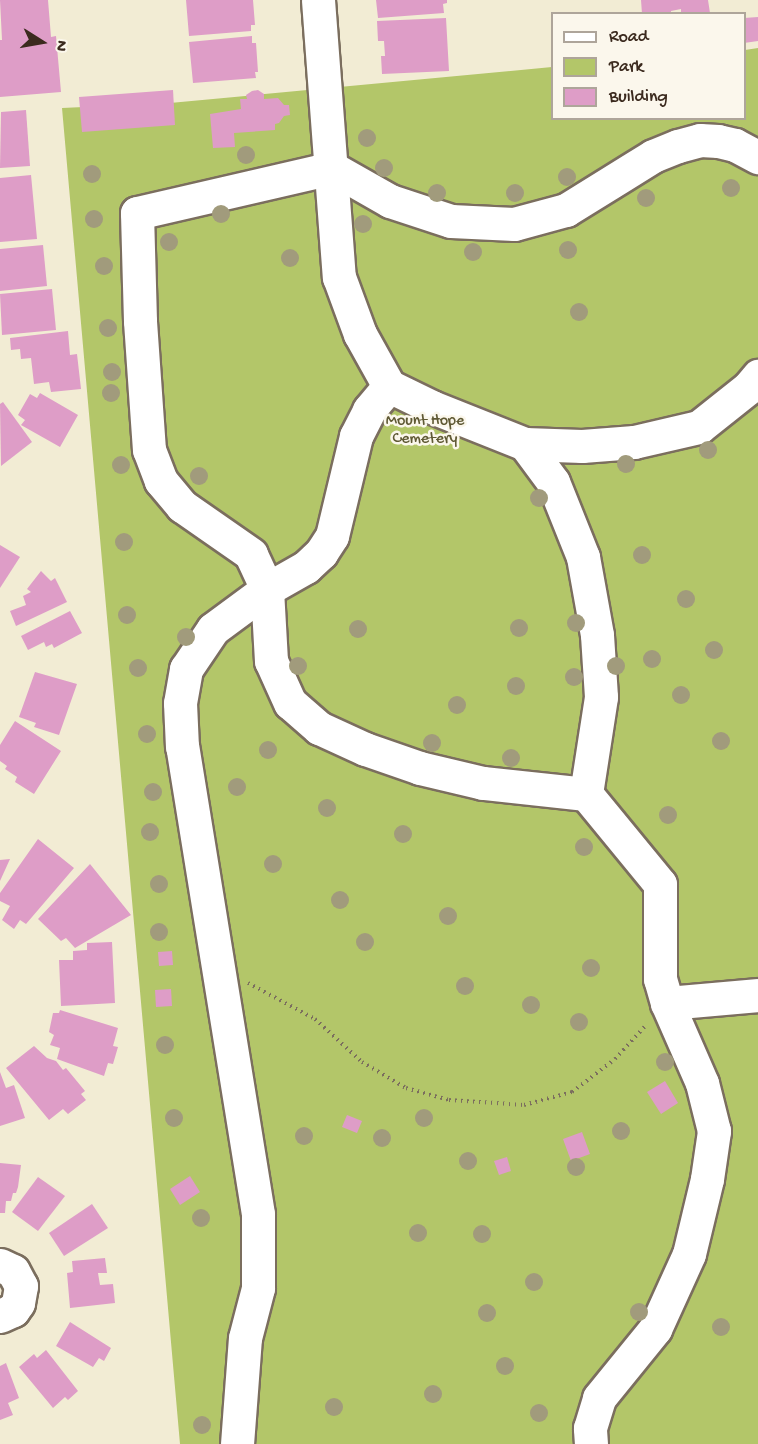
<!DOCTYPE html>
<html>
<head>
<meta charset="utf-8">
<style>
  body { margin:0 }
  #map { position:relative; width:758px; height:1444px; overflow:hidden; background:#f2ecd4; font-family:"Gochi Hand",sans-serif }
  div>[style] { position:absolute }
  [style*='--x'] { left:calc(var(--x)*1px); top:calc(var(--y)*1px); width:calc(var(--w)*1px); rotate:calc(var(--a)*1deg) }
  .green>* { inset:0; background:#b3c669 }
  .building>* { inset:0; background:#de9dc7 }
  .path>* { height:4px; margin-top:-2px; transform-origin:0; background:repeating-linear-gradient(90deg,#7b6e5e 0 1.5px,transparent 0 6px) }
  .roads { filter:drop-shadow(2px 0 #7b6e5e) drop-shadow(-2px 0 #7b6e5e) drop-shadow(0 2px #7b6e5e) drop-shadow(0 -2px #7b6e5e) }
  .minor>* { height:33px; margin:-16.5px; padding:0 16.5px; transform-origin:16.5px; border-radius:16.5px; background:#fff }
  .trees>* { width:18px; height:18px; margin:-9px; border-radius:50%; background:#a19b7c }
  span { translate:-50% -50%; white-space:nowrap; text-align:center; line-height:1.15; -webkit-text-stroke:5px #fbf7ec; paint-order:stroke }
  .park-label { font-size:16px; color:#5f5934 }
  .legend { position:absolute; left:551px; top:12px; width:195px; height:108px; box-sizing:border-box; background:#fbf7ec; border:2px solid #aea59a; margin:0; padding:8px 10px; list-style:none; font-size:18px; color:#3b2a1e }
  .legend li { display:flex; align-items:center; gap:12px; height:30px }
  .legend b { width:30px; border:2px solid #aea59a }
  .north { position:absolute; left:12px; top:12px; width:60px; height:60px; -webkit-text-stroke:4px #fbf7ec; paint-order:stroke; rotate:101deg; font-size:16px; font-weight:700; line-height:24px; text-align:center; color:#3b2a1e }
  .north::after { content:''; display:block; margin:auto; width:21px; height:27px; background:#3b2a1e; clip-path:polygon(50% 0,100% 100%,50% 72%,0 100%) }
</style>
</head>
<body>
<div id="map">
  <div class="green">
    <i style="clip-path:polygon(758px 48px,758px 1444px,180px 1444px,62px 108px,170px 103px,552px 67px,552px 118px,744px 118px,745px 50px)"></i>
  </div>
  <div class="building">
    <i style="clip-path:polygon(0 0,48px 0,51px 37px,56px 36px,61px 92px,0 97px,0 40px,2px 40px)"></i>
    <i style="clip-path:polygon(186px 0,253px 0,255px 25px,251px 25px,251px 31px,189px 36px)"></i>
    <i style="clip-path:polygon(376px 0,447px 0,447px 3px,443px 4px,444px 13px,378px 18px)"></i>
    <i style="clip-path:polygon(641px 0,708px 0,710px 13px,681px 14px,681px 9px,671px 11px,671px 14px,642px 14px)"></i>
    <i style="clip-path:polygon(758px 17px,758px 41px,744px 43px,744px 18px)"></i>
    <i style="clip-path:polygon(446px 18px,449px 71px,382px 74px,381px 56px,385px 56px,384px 41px,378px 41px,377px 21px)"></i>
    <i style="clip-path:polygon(252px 36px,252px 43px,256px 43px,258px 72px,255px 72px,256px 78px,193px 83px,189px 42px)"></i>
    <i style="clip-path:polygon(173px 90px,175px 125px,82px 132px,79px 97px)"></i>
    <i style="clip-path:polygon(258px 90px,264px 94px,264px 99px,278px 98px,284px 105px,289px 105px,290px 115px,284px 116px,279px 123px,275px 124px,275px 130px,234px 133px,235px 147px,213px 148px,210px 114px,241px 109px,240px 99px,247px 99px,246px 95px,252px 91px)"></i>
    <i style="clip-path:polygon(26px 110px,30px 166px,0 168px,1px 112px)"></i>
    <i style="clip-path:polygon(31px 175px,37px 239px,0 242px,0 178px)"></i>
    <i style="clip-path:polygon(43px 245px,47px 286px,0 291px,0 249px)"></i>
    <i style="clip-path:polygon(52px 289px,56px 330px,2px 335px,0 294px)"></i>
    <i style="clip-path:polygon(68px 331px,70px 355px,77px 354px,81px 389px,51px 392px,49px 382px,34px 384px,31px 358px,21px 359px,20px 349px,11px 350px,10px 338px)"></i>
    <i style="clip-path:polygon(40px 393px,78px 415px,60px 447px,21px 425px,25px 420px,18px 415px,30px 394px,37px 398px)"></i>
    <i style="clip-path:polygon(3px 402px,32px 442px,1px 466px,0 404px)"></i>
    <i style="clip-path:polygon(0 545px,20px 557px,0 588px)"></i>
    <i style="clip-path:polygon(41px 571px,51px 581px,55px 578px,67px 602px,16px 626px,10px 611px,26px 605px,23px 596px,31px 592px,27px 589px)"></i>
    <i style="clip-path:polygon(70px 611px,82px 633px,54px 648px,52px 644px,46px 647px,44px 642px,28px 650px,21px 636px)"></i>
    <i style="clip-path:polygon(35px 672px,77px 684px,59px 735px,34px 727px,36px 723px,19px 717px)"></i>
    <i style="clip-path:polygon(15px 721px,61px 751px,34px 794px,15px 782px,17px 777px,5px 769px,7px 766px,0 761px,0 745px)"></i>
    <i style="clip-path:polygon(38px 839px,74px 868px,26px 924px,20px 920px,14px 929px,2px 920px,10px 906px,0 901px,0 893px)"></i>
    <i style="clip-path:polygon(10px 859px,0 881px,0 860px)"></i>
    <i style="clip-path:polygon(90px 864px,131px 915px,75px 948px,66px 938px,61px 941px,38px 919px)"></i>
    <i style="clip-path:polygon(112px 942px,115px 1003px,61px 1006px,59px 960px,73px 960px,73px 951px,87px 950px,87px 943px)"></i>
    <i style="clip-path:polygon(172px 951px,173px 965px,159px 966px,158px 952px)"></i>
    <i style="clip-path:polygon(171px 989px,172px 1006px,156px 1007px,155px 990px)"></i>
    <i style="clip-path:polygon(60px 1010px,118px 1028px,113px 1046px,118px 1047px,113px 1064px,108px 1063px,104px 1076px,57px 1059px,60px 1048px,50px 1045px,54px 1035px,49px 1032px,53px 1013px,59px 1013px)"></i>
    <i style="clip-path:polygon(34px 1046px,47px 1058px,56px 1061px,63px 1070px,66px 1068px,85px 1091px,81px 1094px,86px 1100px,68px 1114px,63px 1109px,49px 1120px,6px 1068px)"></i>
    <i style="clip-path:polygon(0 1072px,6px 1088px,14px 1085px,25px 1118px,0 1126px)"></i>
    <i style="clip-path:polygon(665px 1081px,678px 1103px,661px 1114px,647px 1092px)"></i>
    <i style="clip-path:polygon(347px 1115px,362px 1121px,357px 1133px,342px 1127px)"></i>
    <i style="clip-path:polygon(582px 1132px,590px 1154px,571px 1161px,563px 1139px)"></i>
    <i style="clip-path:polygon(507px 1157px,511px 1171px,499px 1175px,494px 1161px)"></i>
    <i style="clip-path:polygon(0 1163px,21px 1165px,18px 1187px,16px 1193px,13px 1193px,11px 1201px,6px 1201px,5px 1213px,0 1213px)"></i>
    <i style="clip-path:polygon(190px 1176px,200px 1192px,180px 1205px,170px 1189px)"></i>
    <i style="clip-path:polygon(38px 1177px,65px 1196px,38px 1231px,12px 1212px)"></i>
    <i style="clip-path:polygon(92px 1204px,108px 1228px,64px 1256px,49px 1233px)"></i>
    <i style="clip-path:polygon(105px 1258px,107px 1273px,98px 1273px,100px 1285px,113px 1284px,115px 1303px,70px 1308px,67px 1273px,73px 1272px,72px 1261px)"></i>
    <i style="clip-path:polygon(70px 1322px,111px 1348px,104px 1361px,99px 1358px,93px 1367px,56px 1346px)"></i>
    <i style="clip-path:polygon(46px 1350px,78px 1391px,68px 1400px,65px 1397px,53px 1408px,19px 1367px,34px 1354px,37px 1358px)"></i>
    <i style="clip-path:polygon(6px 1363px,19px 1398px,8px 1403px,13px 1415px,0 1420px,0 1366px)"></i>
  </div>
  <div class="path">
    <i style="--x:248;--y:983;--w:76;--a:28.2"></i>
    <i style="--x:315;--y:1019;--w:64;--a:42.5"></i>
    <i style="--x:362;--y:1062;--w:51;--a:30.6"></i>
    <i style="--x:406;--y:1088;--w:45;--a:15.6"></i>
    <i style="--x:449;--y:1100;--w:75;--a:3.8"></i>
    <i style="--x:524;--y:1105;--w:50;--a:-15.2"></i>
    <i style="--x:572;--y:1092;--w:54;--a:-37.5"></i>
    <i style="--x:615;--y:1059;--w:46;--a:-47.6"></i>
  </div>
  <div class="roads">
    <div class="minor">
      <i style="--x:318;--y:0;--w:278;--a:85.7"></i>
      <i style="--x:339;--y:277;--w:61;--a:69.8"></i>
      <i style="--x:360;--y:334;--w:60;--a:60.9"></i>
      <i style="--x:389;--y:386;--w:48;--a:26"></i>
      <i style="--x:432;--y:407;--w:100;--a:21.7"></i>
      <i style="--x:525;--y:444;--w:57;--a:2"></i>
      <i style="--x:582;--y:446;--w:52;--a:-4.4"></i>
      <i style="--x:634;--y:442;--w:67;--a:-13"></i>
      <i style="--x:699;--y:427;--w:63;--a:-38.5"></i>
      <i style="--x:748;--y:388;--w:16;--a:-50"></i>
      <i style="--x:525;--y:444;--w:47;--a:53.6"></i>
      <i style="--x:553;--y:482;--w:81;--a:68.2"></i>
      <i style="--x:583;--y:557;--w:79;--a:79.8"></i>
      <i style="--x:597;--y:635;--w:62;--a:86.3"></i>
      <i style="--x:601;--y:697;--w:98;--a:98.8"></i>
      <i style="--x:667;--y:1003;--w:91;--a:-5"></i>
      <i style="--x:0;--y:1265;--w:14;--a:25"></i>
      <i style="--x:13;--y:1271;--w:17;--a:62"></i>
      <i style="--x:21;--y:1286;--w:17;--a:100"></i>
      <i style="--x:18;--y:1303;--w:9;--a:126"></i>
      <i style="--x:13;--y:1310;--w:14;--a:155"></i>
      <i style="--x:237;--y:1444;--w:106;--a:-85.7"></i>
      <i style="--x:245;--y:1338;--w:52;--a:-75.4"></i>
      <i style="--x:258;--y:1288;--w:74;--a:-90"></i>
      <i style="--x:258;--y:1214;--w:473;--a:-99.2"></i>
      <i style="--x:182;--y:747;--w:44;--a:-92.6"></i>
      <i style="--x:180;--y:703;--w:35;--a:-80"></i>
      <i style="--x:186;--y:669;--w:48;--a:-56"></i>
      <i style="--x:213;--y:629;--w:67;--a:-36.5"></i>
      <i style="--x:267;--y:589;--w:45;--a:-29.4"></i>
      <i style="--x:306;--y:567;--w:21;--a:-43"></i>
      <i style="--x:321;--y:553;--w:20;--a:-57"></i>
      <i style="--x:332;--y:536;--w:103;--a:-76.5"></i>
      <i style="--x:356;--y:436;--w:29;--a:-63"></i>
      <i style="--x:369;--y:410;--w:31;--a:-50"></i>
      <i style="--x:591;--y:1444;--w:16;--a:-94"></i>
      <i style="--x:590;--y:1428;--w:31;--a:-73"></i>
      <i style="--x:599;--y:1398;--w:89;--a:-50.9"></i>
      <i style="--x:655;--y:1329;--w:82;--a:-65.6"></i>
      <i style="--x:689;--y:1254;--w:77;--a:-76.5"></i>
      <i style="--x:707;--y:1179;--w:49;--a:-81.7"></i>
      <i style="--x:714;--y:1131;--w:49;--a:-104"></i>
      <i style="--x:702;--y:1083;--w:87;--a:-113.6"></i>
      <i style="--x:667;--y:1003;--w:25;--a:-106"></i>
      <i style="--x:660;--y:979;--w:95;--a:-90"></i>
      <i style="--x:660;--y:884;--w:117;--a:-129.4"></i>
      <i style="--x:586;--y:794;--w:104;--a:-173.9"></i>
      <i style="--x:483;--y:783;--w:65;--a:-166.6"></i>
      <i style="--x:420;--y:768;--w:58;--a:-160.9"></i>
      <i style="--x:365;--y:749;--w:51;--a:-155.5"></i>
      <i style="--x:319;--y:728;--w:38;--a:-139"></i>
      <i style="--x:290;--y:703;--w:46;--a:-114.3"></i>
      <i style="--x:271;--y:661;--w:72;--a:-93.2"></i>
      <i style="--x:267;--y:589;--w:38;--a:-115"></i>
      <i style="--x:251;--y:554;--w:84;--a:-145.2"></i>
      <i style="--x:182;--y:506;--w:33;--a:-130"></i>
      <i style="--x:161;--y:481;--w:33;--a:-111"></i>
      <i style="--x:149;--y:450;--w:129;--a:-94"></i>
      <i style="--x:140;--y:321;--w:108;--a:-91.6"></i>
      <i style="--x:137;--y:213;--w:200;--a:-13"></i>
      <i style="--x:332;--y:168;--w:67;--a:29.6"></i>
      <i style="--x:390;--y:201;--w:64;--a:18.2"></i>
      <i style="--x:451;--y:221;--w:63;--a:2.7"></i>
      <i style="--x:514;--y:224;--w:54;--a:-15.1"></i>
      <i style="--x:566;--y:210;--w:102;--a:-31.8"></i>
      <i style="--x:653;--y:156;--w:27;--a:-22"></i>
      <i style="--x:678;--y:146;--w:23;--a:-15"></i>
      <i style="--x:700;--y:140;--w:18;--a:3"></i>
      <i style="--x:718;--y:141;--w:17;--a:13"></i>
      <i style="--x:735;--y:145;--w:26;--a:28"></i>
    </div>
  </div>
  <div class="trees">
    <i style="left:367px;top:138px"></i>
    <i style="left:246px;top:155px"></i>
    <i style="left:384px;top:168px"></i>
    <i style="left:92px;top:174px"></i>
    <i style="left:567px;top:177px"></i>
    <i style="left:731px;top:188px"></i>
    <i style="left:437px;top:193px"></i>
    <i style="left:515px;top:193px"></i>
    <i style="left:646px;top:198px"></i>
    <i style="left:221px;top:214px"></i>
    <i style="left:94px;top:219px"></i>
    <i style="left:363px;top:224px"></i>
    <i style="left:169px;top:242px"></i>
    <i style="left:568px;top:250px"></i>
    <i style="left:473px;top:252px"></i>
    <i style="left:290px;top:258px"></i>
    <i style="left:104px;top:266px"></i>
    <i style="left:579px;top:312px"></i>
    <i style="left:108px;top:328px"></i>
    <i style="left:112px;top:372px"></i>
    <i style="left:111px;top:393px"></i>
    <i style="left:708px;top:450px"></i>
    <i style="left:626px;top:464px"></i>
    <i style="left:121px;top:465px"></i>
    <i style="left:199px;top:476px"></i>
    <i style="left:539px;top:498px"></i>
    <i style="left:124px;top:542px"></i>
    <i style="left:642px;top:555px"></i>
    <i style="left:686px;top:599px"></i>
    <i style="left:127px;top:615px"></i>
    <i style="left:576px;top:623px"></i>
    <i style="left:519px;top:628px"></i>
    <i style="left:358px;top:629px"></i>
    <i style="left:186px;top:637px"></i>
    <i style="left:714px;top:650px"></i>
    <i style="left:652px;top:659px"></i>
    <i style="left:298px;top:666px"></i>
    <i style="left:616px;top:666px"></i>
    <i style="left:138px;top:668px"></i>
    <i style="left:574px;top:677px"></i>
    <i style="left:516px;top:686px"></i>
    <i style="left:681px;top:695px"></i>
    <i style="left:457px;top:705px"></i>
    <i style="left:147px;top:734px"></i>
    <i style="left:721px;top:741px"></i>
    <i style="left:432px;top:743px"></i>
    <i style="left:268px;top:750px"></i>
    <i style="left:511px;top:758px"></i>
    <i style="left:237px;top:787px"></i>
    <i style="left:153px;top:792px"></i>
    <i style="left:327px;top:808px"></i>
    <i style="left:668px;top:815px"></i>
    <i style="left:150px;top:832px"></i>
    <i style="left:403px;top:834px"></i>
    <i style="left:584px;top:847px"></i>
    <i style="left:273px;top:864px"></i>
    <i style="left:159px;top:884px"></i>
    <i style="left:340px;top:900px"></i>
    <i style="left:448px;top:916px"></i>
    <i style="left:159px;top:932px"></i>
    <i style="left:365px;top:942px"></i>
    <i style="left:591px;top:968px"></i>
    <i style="left:465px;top:986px"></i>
    <i style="left:531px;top:1005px"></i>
    <i style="left:579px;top:1022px"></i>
    <i style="left:165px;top:1045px"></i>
    <i style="left:665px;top:1062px"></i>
    <i style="left:174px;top:1118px"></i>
    <i style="left:424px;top:1118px"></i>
    <i style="left:621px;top:1131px"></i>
    <i style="left:304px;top:1136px"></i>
    <i style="left:382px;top:1138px"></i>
    <i style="left:468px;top:1161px"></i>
    <i style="left:576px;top:1167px"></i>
    <i style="left:201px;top:1218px"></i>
    <i style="left:418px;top:1233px"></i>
    <i style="left:482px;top:1234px"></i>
    <i style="left:534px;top:1282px"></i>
    <i style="left:639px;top:1312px"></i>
    <i style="left:487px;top:1313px"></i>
    <i style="left:721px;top:1327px"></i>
    <i style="left:505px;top:1366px"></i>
    <i style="left:433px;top:1394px"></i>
    <i style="left:334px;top:1407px"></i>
    <i style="left:539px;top:1413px"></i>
    <i style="left:202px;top:1425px"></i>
  </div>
  <div class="park-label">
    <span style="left:425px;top:431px">Mount Hope<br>Cemetery</span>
  </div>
  <ul class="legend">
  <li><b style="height:8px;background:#fff"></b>Road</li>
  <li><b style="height:16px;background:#b3c669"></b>Park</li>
  <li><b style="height:16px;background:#de9dc7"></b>Building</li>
  </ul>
  <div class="north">N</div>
</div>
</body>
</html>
